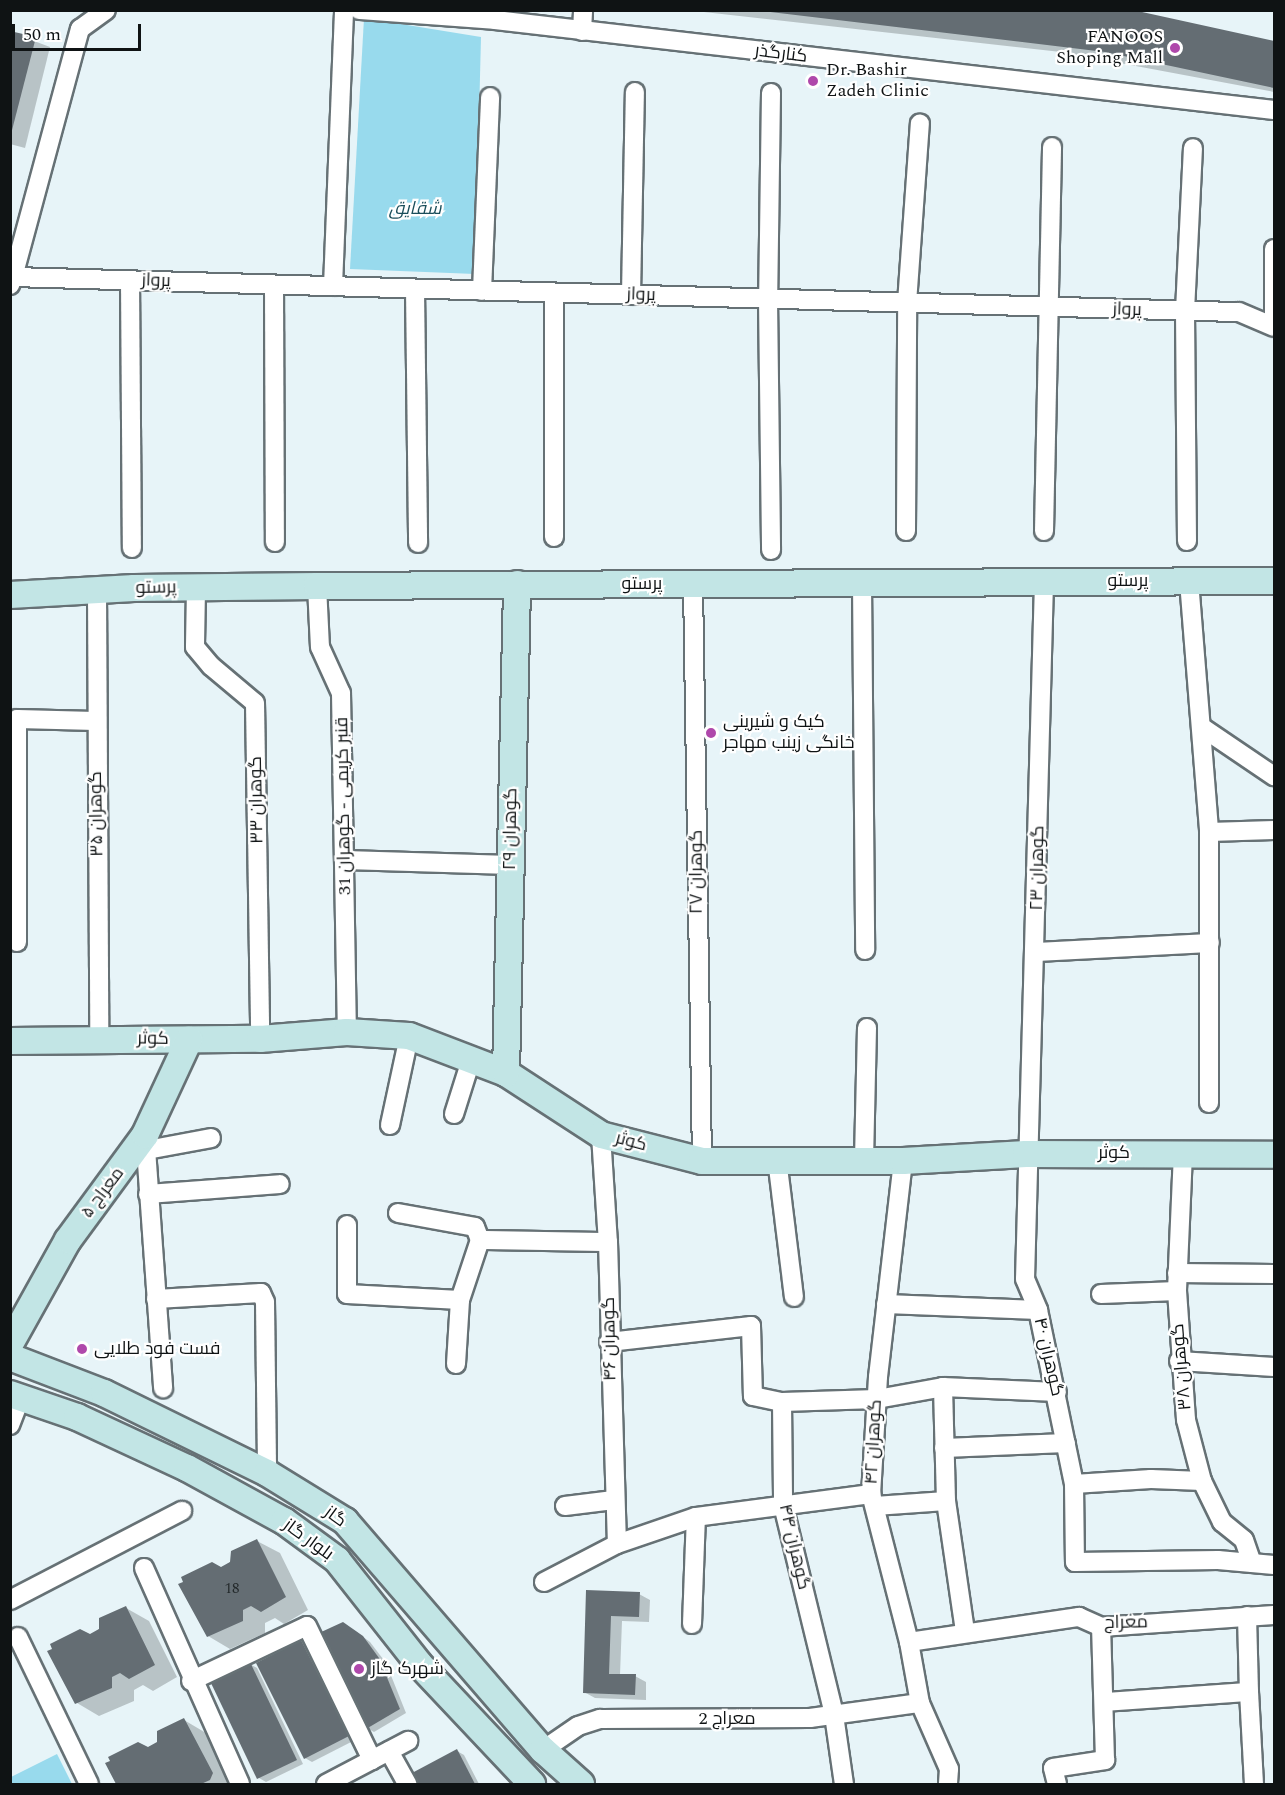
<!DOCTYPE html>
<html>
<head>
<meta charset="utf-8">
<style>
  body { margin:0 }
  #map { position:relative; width:1285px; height:1795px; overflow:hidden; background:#e7f4f8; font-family:Spectral,Cairo,serif }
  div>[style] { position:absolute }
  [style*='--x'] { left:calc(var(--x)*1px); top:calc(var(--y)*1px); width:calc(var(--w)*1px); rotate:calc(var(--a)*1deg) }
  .green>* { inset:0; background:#98daed }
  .shadow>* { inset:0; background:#0003 }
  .building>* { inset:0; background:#646d73 }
  .roads { filter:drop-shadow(2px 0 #667175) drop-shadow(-2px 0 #667175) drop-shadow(0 2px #667175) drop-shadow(0 -2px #667175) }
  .street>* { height:18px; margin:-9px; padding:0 9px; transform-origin:9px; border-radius:9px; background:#fff }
  .secondary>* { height:26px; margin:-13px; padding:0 13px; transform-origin:13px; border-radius:13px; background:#c2e5e5 }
  .dots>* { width:16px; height:16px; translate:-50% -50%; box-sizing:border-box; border:3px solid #fff; border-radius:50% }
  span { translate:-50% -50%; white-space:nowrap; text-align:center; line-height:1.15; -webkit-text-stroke:4.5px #fff; paint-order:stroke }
  .number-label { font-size:15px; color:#242a2c }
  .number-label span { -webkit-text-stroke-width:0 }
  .poi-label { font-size:18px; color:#0f1314 }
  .right { translate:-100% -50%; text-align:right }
  .left { translate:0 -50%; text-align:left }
  .street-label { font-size:18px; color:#0f1314 }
  .park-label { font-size:18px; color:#1a4e5b; font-style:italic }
  .frame { position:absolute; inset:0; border:12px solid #0f1314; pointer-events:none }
  .scale { position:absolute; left:12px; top:24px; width:129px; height:27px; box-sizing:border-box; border:3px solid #0f1314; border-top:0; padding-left:8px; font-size:18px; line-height:21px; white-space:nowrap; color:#0f1314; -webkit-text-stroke:4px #fff; paint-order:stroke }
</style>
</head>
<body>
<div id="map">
  <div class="green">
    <i style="clip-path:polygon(364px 18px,481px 37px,475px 274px,350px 269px)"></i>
    <i style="clip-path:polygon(57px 1754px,72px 1784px,11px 1784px,11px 1777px)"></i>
  </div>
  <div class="shadow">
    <i style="clip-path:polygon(686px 10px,1123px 10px,1274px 43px,1274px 92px,1061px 52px)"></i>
    <i style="clip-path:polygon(10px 32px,50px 47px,25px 148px,10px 144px)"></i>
    <i style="clip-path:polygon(257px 1541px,280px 1553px,308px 1610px,284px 1624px,275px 1618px,265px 1623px,265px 1633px,230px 1649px,208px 1636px,221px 1569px)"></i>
    <i style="clip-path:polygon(588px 1592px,639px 1594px,650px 1600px,649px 1622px,622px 1621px,620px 1675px,635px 1676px,646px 1682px,646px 1700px,595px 1698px,584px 1692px)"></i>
    <i style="clip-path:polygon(126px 1608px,149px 1621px,177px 1677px,153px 1691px,143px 1685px,134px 1690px,134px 1701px,99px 1716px,77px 1703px,49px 1652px,90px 1636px)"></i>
    <i style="clip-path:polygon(351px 1628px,370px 1642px,386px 1663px,406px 1713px,374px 1732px,367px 1728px)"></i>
    <i style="clip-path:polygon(301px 1642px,308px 1646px,355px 1740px,312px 1762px,305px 1758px)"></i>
    <i style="clip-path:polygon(250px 1664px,257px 1668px,303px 1764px,266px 1782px,259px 1778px)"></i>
    <i style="clip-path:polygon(184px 1720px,206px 1733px,232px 1784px,118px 1784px,107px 1764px,158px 1743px)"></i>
    <i style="clip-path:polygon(457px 1751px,464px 1755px,479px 1784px,420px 1784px,414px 1773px)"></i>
  </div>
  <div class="building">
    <i style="clip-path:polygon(754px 10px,1133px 10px,1274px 41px,1274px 88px,1105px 52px)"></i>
    <i style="clip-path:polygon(10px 31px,36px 37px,11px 134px,10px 134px)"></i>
    <i style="clip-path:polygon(257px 1539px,286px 1597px,261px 1612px,251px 1606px,243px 1610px,243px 1621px,207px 1637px,178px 1584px,183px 1582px,181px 1577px,212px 1562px,221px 1567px,230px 1562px,231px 1551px)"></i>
    <i style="clip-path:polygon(586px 1590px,640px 1592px,639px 1617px,611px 1616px,609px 1674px,636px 1674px,635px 1695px,583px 1693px)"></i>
    <i style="clip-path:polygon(126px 1606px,155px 1665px,129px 1679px,120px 1673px,112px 1677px,112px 1688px,75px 1704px,47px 1651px,52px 1649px,50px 1644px,80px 1629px,90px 1634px,99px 1629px,99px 1618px)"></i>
    <i style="clip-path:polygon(343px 1622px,363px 1636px,379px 1658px,400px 1709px,366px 1729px,319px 1633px)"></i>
    <i style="clip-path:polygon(301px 1640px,349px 1736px,304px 1759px,256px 1663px)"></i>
    <i style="clip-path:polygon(250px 1662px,297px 1760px,257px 1779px,210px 1681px)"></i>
    <i style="clip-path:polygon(184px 1718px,213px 1773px,210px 1780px,201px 1784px,116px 1784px,105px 1763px,110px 1761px,108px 1757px,138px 1742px,148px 1747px,157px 1742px,157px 1731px)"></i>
    <i style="clip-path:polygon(457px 1749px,475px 1784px,418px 1784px,412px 1773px)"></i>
  </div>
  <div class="roads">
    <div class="street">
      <i style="--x:359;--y:10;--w:136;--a:4.2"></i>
      <i style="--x:495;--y:20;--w:784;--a:6.59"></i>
      <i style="--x:582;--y:31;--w:21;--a:-87"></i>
      <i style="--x:771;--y:93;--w:206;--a:90.8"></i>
      <i style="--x:768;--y:299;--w:251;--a:89.3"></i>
      <i style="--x:1274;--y:249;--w:76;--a:90"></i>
      <i style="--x:13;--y:277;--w:257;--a:-74.9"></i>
      <i style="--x:80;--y:29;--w:32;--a:-36"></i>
      <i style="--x:130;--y:280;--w:268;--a:89.6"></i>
      <i style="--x:10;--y:285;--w:9;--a:-69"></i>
      <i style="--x:13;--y:277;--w:1226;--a:1.64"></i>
      <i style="--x:1239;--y:312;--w:38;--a:23"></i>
      <i style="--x:274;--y:285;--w:257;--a:89.8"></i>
      <i style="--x:333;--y:286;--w:276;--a:-87.7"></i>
      <i style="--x:415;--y:289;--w:254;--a:89.3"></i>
      <i style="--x:482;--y:291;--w:194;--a:-87.6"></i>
      <i style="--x:631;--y:295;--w:203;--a:-88.9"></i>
      <i style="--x:906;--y:531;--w:228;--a:-89.7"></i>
      <i style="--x:907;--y:303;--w:180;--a:-85.9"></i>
      <i style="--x:1044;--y:531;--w:384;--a:-88.8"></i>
      <i style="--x:554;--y:537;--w:244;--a:-90"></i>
      <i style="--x:1187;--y:541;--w:230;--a:-90.5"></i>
      <i style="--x:1185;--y:311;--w:163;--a:-87.2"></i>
      <i style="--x:1189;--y:581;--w:252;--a:85.4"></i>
      <i style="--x:1209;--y:832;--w:271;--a:90"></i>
      <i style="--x:1044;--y:582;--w:697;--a:91.56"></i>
      <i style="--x:1025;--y:1279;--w:34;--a:67"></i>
      <i style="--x:1038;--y:1310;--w:178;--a:78.3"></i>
      <i style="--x:1074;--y:1484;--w:78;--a:89.3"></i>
      <i style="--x:1075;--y:1562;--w:143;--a:-0.8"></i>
      <i style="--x:1218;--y:1560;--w:56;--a:5.1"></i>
      <i style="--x:693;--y:583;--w:578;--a:89.11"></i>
      <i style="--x:862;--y:583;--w:367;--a:89.5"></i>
      <i style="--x:317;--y:586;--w:61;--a:87.2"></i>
      <i style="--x:320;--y:647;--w:51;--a:65.5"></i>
      <i style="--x:341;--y:693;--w:339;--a:89"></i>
      <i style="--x:196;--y:588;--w:59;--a:91"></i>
      <i style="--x:195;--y:647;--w:25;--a:50"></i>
      <i style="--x:211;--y:666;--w:57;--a:40.1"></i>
      <i style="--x:255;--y:703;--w:336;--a:89.1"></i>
      <i style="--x:97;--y:590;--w:449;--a:89.7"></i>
      <i style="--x:1203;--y:728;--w:86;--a:34.1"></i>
      <i style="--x:1209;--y:832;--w:65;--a:-1.8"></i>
      <i style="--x:346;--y:860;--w:164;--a:1.7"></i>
      <i style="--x:17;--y:942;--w:223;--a:-90"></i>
      <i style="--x:17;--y:719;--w:79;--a:1.5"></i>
      <i style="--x:1036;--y:952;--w:174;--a:-3"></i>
      <i style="--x:454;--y:1114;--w:57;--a:-72.5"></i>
      <i style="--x:390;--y:1125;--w:91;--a:-77.9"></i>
      <i style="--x:145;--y:1135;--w:254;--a:85.9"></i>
      <i style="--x:601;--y:1135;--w:107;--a:86.3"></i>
      <i style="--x:608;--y:1242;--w:302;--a:88.3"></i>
      <i style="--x:147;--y:1150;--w:65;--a:-10.6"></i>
      <i style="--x:1183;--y:1153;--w:138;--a:92.5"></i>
      <i style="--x:1177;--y:1291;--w:129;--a:86"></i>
      <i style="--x:1186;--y:1420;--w:63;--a:75.3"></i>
      <i style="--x:1202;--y:1481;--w:46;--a:64"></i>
      <i style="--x:1222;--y:1522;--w:28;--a:39"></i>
      <i style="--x:1244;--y:1540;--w:24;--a:71"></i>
      <i style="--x:777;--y:1159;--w:139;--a:83"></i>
      <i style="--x:864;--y:1160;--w:132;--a:-88.7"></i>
      <i style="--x:903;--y:1161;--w:217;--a:96.6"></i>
      <i style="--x:878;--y:1377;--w:117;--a:93.4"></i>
      <i style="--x:871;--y:1494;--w:153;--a:75.6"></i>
      <i style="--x:909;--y:1642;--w:62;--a:79.8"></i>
      <i style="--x:920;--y:1703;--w:72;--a:66.3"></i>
      <i style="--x:949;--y:1769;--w:15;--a:94"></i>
      <i style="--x:148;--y:1194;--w:132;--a:-4.3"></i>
      <i style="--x:398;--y:1213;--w:78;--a:10.3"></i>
      <i style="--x:475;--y:1227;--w:14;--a:69"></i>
      <i style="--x:480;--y:1240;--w:128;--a:0.9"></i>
      <i style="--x:347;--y:1225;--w:69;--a:90"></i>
      <i style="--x:347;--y:1294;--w:113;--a:3"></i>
      <i style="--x:1177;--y:1273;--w:97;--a:0.6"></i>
      <i style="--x:1101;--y:1294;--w:76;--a:-2.3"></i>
      <i style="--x:156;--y:1299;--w:105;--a:-3.3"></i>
      <i style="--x:261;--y:1293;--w:10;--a:66"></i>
      <i style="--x:265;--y:1302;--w:171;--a:89.3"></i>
      <i style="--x:886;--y:1304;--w:152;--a:2.3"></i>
      <i style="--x:609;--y:1342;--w:143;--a:-6.4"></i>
      <i style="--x:751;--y:1326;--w:70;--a:88.4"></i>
      <i style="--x:753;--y:1396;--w:30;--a:12"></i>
      <i style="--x:782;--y:1402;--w:103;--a:89.4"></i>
      <i style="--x:783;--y:1505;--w:216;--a:76.3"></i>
      <i style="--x:834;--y:1715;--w:70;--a:81.8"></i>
      <i style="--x:1179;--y:1361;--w:95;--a:3.6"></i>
      <i style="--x:456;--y:1364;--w:64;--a:-86.4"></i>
      <i style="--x:460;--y:1300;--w:63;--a:-71.6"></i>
      <i style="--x:943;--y:1387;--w:114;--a:2.5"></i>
      <i style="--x:782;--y:1402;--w:95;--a:-1.8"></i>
      <i style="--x:877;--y:1399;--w:67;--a:-10.3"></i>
      <i style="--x:943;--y:1387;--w:114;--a:88.5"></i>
      <i style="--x:10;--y:1425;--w:30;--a:-69"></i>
      <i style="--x:944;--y:1448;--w:122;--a:-2.3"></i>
      <i style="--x:1074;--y:1484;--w:77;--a:-3.7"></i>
      <i style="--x:1151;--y:1479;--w:51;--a:2.2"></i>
      <i style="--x:565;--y:1506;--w:49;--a:-7"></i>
      <i style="--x:875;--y:1506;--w:71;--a:-4"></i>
      <i style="--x:946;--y:1501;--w:131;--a:81.7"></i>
      <i style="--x:144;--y:1568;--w:236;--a:66"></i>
      <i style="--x:544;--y:1582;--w:82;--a:-27.5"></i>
      <i style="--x:617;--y:1544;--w:83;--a:-18.9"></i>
      <i style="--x:696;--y:1517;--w:177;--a:-7.5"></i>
      <i style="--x:10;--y:1600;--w:194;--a:-27.4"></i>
      <i style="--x:1247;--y:1616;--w:76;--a:88.5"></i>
      <i style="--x:692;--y:1624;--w:107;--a:-87.9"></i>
      <i style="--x:18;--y:1637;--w:163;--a:64.2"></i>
      <i style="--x:909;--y:1642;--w:172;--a:-8.4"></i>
      <i style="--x:1079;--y:1617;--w:24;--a:24"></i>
      <i style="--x:1101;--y:1627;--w:173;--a:-4"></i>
      <i style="--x:191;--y:1681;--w:128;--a:-25.4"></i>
      <i style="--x:307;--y:1626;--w:149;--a:64.1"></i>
      <i style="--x:1105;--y:1702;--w:144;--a:-4"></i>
      <i style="--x:1249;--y:1692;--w:92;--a:86.9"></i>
      <i style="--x:543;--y:1750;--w:42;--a:-34.4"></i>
      <i style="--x:578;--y:1726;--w:23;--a:-18"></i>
      <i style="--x:600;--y:1719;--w:210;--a:-0.3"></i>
      <i style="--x:810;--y:1718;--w:111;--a:-7.8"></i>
      <i style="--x:389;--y:1751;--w:38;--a:61"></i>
      <i style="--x:326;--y:1784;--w:93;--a:-27.7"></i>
      <i style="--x:1057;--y:1784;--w:16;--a:-104"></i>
      <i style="--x:1053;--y:1768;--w:53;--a:-8.7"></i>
      <i style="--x:1105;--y:1760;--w:133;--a:-91.7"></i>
    </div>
    <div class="secondary">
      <i style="--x:10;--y:595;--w:124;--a:-3.2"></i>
      <i style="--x:134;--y:588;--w:183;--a:-0.6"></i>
      <i style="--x:317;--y:586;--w:957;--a:-0.3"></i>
      <i style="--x:10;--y:1041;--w:250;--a:-0.5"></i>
      <i style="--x:260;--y:1039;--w:87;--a:-4.6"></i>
      <i style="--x:347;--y:1032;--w:62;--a:3.7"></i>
      <i style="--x:409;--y:1036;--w:104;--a:20.9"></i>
      <i style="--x:506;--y:1073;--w:113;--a:33.1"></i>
      <i style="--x:601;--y:1135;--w:104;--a:14.4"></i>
      <i style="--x:702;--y:1161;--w:201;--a:0"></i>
      <i style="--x:903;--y:1161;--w:123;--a:-3.3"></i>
      <i style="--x:1026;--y:1154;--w:248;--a:0.2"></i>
      <i style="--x:506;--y:1073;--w:489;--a:-88.7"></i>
      <i style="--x:10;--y:1344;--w:119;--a:-60.9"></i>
      <i style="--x:68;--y:1240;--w:130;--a:-53.7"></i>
      <i style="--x:145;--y:1135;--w:105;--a:-65.1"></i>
      <i style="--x:10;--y:1357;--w:101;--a:21"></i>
      <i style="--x:104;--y:1393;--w:182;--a:26.1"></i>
      <i style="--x:267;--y:1473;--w:92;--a:31.6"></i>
      <i style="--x:345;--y:1521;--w:303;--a:49.2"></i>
      <i style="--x:543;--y:1750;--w:51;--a:41.8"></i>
      <i style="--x:10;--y:1394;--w:71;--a:18.9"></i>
      <i style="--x:77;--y:1417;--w:121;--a:24.9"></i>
      <i style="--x:187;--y:1468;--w:111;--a:28.7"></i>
      <i style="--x:284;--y:1521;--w:66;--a:36.3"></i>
      <i style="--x:337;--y:1560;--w:132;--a:51.7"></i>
      <i style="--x:419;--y:1664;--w:165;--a:46.7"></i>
    </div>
  </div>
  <div class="dots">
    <i style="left:1175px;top:48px;background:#af48ab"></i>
    <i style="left:813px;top:81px;background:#af48ab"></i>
    <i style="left:711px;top:733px;background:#af48ab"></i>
    <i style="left:82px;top:1349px;background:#af48ab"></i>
    <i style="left:359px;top:1669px;background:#af48ab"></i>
  </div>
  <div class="number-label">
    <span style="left:232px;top:1589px">18</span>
  </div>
  <div class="poi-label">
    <span class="right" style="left:1163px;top:48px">FANOOS<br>Shoping Mall</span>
    <span class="left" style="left:826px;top:81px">Dr. Bashir<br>Zadeh Clinic</span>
    <span class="left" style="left:723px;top:733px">کیک و شیرینی<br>خانگی زینب مهاجر</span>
    <span class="left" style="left:94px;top:1349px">فست فود طلایی</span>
    <span class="left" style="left:371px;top:1669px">شهرک گاز</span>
  </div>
  <div class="street-label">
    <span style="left:781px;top:54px;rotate:7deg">کنارگذر</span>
    <span style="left:156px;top:281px;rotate:2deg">پرواز</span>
    <span style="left:641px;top:295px;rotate:2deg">پرواز</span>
    <span style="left:1127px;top:310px;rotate:2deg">پرواز</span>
    <span style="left:1128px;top:581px">پرستو</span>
    <span style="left:642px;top:584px">پرستو</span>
    <span style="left:156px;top:588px;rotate:-1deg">پرستو</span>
    <span style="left:257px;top:800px;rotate:-91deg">گوهران ۳۳</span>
    <span style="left:344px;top:806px;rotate:-91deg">قنبر کریمی - گوهران 31</span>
    <span style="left:97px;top:814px;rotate:-91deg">گوهران ۳۵</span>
    <span style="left:511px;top:829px;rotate:-89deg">گوهران ۲۹</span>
    <span style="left:1038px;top:868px;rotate:-89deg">گوهران ۲۳</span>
    <span style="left:697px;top:872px;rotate:-90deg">گوهران ۲۷</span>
    <span style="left:153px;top:1039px;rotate:1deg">کوثر</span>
    <span style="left:631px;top:1142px;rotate:15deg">کوثر</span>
    <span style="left:1114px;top:1153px">کوثر</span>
    <span style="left:103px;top:1193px;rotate:-53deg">معراج ۵</span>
    <span style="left:610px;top:1339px;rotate:-91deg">گوهران ۴۶</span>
    <span style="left:1048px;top:1357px;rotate:77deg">گوهران ۴۰</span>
    <span style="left:1182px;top:1367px;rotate:-95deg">گوهران ۳۸</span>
    <span style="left:874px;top:1442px;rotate:-87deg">گوهران ۴۲</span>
    <span style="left:335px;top:1517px;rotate:36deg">گاز</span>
    <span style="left:308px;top:1540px;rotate:36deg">بلوار گاز</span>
    <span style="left:794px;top:1547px;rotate:77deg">گوهران ۴۴</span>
    <span style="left:1126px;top:1623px;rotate:-1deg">معراج</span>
    <span style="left:727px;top:1719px">معراج 2</span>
  </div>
  <div class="park-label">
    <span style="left:415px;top:209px">شقایق</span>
  </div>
  <div class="frame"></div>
  <div class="scale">50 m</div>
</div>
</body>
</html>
